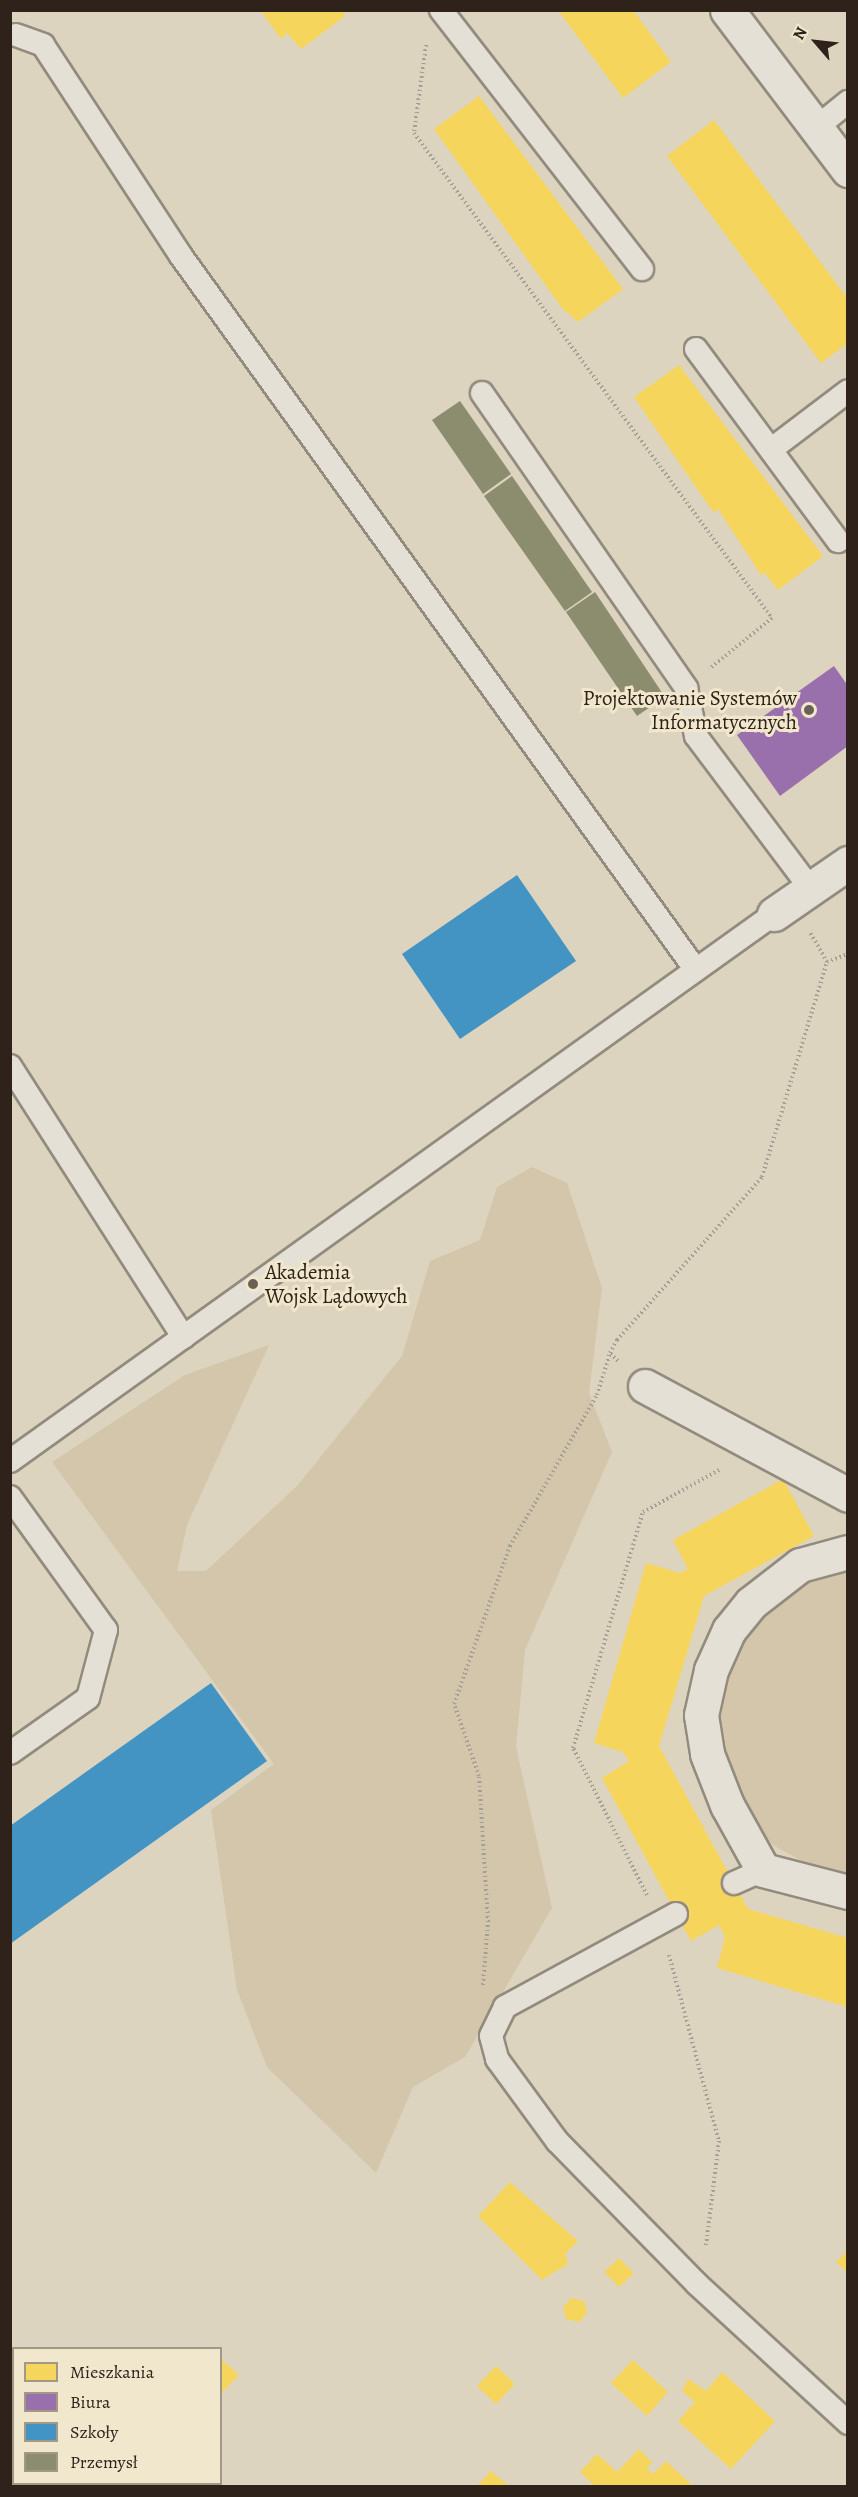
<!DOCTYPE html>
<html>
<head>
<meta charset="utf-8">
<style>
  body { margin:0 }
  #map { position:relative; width:858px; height:2497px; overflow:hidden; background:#ddd4bf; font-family:Alegreya,serif }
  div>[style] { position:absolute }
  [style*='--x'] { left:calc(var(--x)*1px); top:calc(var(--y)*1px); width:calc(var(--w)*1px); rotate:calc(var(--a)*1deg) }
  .green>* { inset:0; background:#d3c6aa }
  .homes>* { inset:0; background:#f6d55c }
  .offices>* { inset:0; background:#9970ab }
  .schools>* { inset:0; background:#4393c3 }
  .industry>* { inset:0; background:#8c8c6e }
  .path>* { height:4px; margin-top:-2px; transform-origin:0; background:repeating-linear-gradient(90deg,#a39e96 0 1.5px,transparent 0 4.5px) }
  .roads { filter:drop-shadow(2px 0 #928b7e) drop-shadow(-2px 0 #928b7e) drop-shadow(0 2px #928b7e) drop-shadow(0 -2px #928b7e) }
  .lane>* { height:22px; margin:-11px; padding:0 11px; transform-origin:11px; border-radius:11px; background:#e4e0d5 }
  .street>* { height:33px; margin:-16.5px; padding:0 16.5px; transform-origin:16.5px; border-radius:16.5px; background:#e4e0d5 }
  .dots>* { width:16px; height:16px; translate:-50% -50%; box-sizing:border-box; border:3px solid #f1e7cd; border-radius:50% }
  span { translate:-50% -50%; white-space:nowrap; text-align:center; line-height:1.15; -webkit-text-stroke:6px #f1e7cd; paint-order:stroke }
  .poi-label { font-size:21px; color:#2e221a }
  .right { translate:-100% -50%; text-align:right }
  .left { translate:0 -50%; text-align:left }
  .frame { position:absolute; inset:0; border:12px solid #2e221a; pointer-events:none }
  .legend { position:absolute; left:12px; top:2347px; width:210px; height:138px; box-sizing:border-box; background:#f1e7cd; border:2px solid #a39885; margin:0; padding:8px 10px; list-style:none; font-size:18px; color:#2e221a }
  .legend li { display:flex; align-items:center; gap:12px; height:30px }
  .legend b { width:30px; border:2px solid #a39885 }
  .north { position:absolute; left:786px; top:12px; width:60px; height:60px; -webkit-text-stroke:4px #f1e7cd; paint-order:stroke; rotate:298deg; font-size:16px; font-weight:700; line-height:24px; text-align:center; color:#2e221a }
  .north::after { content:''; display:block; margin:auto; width:21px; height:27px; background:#2e221a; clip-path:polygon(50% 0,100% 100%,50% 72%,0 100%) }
</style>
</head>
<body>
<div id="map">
  <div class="green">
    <i style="clip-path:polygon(532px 1167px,567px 1183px,602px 1288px,589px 1393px,612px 1452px,525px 1650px,516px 1747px,552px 1908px,465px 2057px,413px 2087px,376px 2173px,267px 2067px,237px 1990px,211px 1810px,274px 1764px,52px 1462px,185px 1375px,269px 1345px,187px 1525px,177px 1571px,206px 1571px,297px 1486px,402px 1356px,430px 1261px,480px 1240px,497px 1187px)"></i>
    <i style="clip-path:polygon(847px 1564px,847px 1877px,816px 1869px,759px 1837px,717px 1750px,716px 1694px,734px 1649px,762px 1611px,807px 1576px)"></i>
  </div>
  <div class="homes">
    <i style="clip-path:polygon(260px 10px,343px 10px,345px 16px,301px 49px,287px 33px,281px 39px)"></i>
    <i style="clip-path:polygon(558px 10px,633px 10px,671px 62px,623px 98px)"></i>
    <i style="clip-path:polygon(479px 96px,623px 289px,578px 322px,562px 308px,434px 129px)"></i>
    <i style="clip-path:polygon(714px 120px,848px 299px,848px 343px,821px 363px,667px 156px)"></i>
    <i style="clip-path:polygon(679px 365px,823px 556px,778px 590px,765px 573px,761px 575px,718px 509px,713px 512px,634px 397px)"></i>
    <i style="clip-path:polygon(783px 1479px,814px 1536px,704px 1596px,659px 1746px,748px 1909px,848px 1938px,848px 2007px,717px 1968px,725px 1937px,719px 1925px,691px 1941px,602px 1778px,629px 1761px,623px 1752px,594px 1743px,646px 1563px,680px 1573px,688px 1569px,673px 1540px)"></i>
    <i style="clip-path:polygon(510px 2182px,578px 2241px,565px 2254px,568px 2264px,542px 2280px,478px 2216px)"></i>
    <i style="clip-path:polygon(848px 2250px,848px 2273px,836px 2262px)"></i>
    <i style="clip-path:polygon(619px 2258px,634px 2273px,619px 2287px,604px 2272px)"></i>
    <i style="clip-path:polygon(572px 2298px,584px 2301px,587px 2313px,579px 2322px,566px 2319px,563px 2307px)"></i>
    <i style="clip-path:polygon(220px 2358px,239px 2375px,220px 2395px)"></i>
    <i style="clip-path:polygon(633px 2360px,668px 2392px,647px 2416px,611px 2383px)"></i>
    <i style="clip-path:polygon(496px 2366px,515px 2384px,496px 2404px,477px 2386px)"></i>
    <i style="clip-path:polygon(722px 2372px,775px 2421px,731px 2469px,678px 2421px,695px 2402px,682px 2391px,688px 2379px,706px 2391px)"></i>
    <i style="clip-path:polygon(639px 2449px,652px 2462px,647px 2469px,653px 2474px,666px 2461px,693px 2486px,595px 2486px,580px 2472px,597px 2454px,617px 2472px)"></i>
    <i style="clip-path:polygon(491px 2471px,509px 2486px,477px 2486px)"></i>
  </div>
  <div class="offices">
    <i style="clip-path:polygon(834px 666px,848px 686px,848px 746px,780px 796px,737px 735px)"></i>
  </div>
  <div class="schools">
    <i style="clip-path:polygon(517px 875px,576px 961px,460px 1039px,402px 954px)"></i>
    <i style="clip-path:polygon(211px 1683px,267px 1761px,10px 1944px,10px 1826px)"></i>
  </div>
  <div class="industry">
    <i style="clip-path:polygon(460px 401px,511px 474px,483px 494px,432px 420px)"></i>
    <i style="clip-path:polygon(512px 476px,592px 592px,565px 611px,484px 496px)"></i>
    <i style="clip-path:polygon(595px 592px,665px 697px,637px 716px,566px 612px)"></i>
  </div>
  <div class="path">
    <i style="--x:426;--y:45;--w:89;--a:97.8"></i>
    <i style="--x:414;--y:133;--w:603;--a:53.57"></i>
    <i style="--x:772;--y:618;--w:81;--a:141"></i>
    <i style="--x:827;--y:962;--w:22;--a:-21"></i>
    <i style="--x:618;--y:1361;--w:11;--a:-135"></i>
    <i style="--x:610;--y:1353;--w:15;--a:-62"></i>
    <i style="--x:617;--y:1340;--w:218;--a:-48.3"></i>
    <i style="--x:762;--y:1177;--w:225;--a:-73.2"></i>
    <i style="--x:827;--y:962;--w:34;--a:-120"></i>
    <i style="--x:647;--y:1895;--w:165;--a:-116.7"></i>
    <i style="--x:573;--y:1748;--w:246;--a:-73.5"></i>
    <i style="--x:643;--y:1512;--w:89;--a:-28.9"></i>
    <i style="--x:669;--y:1955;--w:193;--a:75"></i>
    <i style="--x:719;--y:2141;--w:106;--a:97.1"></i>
    <i style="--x:483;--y:1985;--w:63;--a:-85.5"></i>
    <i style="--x:488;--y:1922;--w:146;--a:-93.5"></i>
    <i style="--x:479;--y:1776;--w:76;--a:-109.1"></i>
    <i style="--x:454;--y:1704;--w:168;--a:-70.5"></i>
    <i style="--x:510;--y:1546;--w:174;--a:-60.1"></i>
    <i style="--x:597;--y:1395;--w:44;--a:-72.8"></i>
    <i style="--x:13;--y:2486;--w:4;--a:-27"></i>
  </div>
  <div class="roads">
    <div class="lane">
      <i style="--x:441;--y:10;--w:328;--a:52.2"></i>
      <i style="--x:16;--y:35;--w:29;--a:20"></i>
      <i style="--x:43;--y:45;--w:252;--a:56.8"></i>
      <i style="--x:181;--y:256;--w:880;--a:54.2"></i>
      <i style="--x:817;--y:127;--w:40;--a:-39"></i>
      <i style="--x:696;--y:349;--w:239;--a:53.5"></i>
      <i style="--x:482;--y:393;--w:359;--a:55.3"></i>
      <i style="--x:686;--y:688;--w:49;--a:78.2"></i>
      <i style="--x:696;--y:736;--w:191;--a:53.1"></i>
      <i style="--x:773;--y:448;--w:94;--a:-37.2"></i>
      <i style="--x:10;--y:1066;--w:322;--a:57.4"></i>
      <i style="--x:10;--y:1461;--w:940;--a:-35.6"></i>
      <i style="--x:10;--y:1497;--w:164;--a:54.2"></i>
      <i style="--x:106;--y:1630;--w:70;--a:104.8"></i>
      <i style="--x:88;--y:1698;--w:95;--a:144.8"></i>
      <i style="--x:734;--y:1883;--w:32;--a:-24"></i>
      <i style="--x:676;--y:1914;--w:195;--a:151.5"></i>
      <i style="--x:505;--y:2007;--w:32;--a:116"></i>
      <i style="--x:491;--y:2036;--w:24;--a:75"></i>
      <i style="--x:497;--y:2059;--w:102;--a:53.8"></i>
      <i style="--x:557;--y:2141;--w:200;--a:45.6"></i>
      <i style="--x:697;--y:2284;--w:205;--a:42.6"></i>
      <i style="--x:10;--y:2400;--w:6;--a:45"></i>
      <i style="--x:65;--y:2484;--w:2;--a:63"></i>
    </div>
    <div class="street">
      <i style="--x:727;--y:10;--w:201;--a:52.9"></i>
      <i style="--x:774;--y:914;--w:90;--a:-34.6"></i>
      <i style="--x:645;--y:1386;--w:230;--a:28.2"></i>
      <i style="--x:848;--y:1552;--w:50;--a:164.8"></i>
      <i style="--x:800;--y:1565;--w:62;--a:142.2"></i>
      <i style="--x:751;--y:1603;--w:35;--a:129"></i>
      <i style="--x:729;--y:1630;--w:44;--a:114.2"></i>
      <i style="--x:711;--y:1670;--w:46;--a:102.5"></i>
      <i style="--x:701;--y:1715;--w:39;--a:81"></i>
      <i style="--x:707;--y:1754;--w:55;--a:68.6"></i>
      <i style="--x:727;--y:1805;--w:74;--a:61"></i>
      <i style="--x:763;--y:1870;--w:88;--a:14.5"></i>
    </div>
  </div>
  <div class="dots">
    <i style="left:809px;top:710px;background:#6b6054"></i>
    <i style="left:253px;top:1284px;background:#6b6054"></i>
  </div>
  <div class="poi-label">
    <span class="right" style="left:797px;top:710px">Projektowanie Systemów<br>Informatycznych</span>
    <span class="left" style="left:265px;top:1284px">Akademia<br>Wojsk Lądowych</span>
  </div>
  <div class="frame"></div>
  <ul class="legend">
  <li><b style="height:16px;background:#f6d55c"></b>Mieszkania</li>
  <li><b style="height:16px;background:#9970ab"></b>Biura</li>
  <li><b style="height:16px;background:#4393c3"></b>Szkoły</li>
  <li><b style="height:16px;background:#8c8c6e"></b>Przemysł</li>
  </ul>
  <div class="north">N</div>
</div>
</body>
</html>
